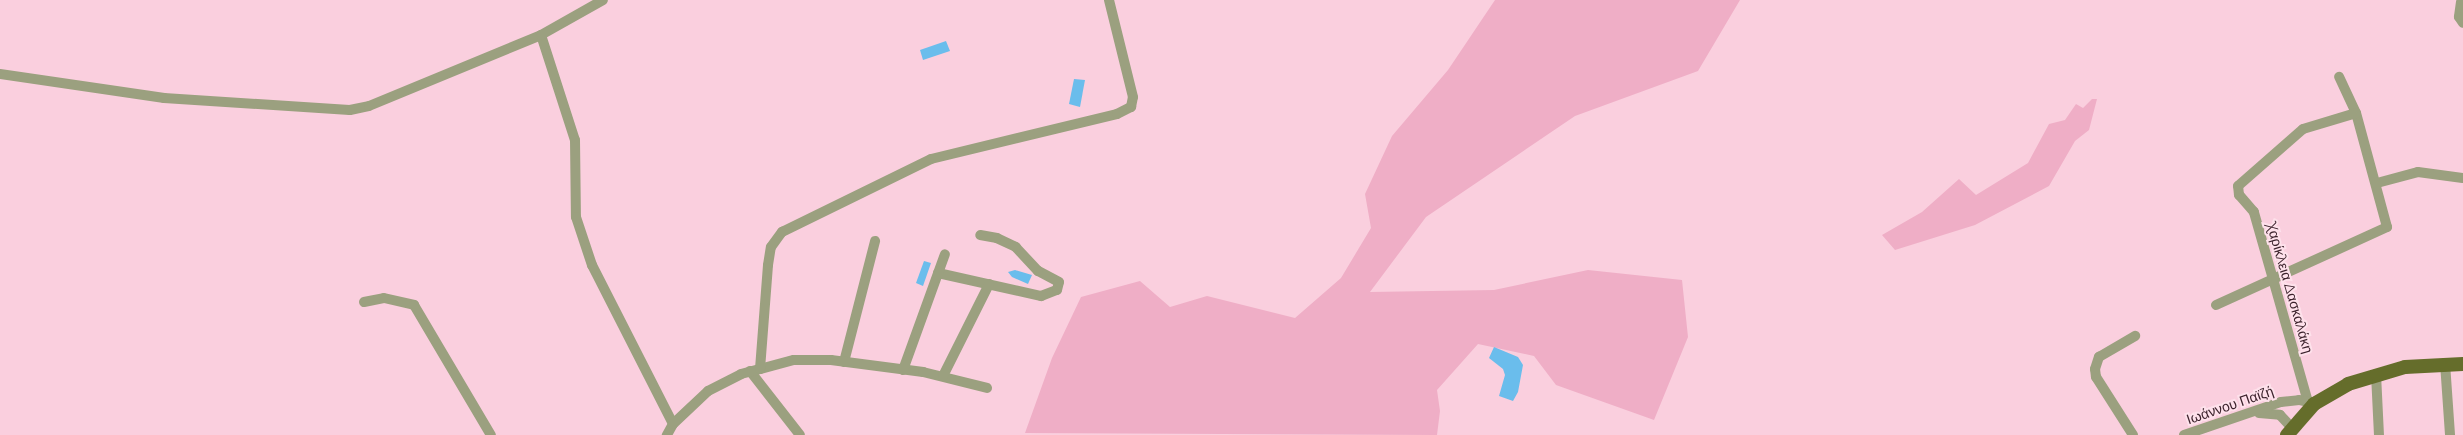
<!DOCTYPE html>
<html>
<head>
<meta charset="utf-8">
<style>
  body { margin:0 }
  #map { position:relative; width:2463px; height:435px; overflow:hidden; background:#facfde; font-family:Montserrat,sans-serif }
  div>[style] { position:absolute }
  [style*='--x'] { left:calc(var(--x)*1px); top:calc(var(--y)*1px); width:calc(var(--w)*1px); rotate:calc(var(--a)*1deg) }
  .green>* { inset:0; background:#efaec6 }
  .water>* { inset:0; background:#6abdec }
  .minor>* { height:10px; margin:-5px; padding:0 5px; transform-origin:5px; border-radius:5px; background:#9ba07f }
  .major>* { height:14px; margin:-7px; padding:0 7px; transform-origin:7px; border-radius:7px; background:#656d2b }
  span { translate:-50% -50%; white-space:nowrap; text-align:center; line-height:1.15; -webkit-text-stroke:4px #fee1eb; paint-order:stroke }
  .street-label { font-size:14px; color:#3c222c }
</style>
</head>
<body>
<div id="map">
  <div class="green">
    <i style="clip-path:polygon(1495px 0,1740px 0,1698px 71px,1575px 116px,1426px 217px,1370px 292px,1494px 290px,1588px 270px,1682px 280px,1688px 337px,1654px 420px,1556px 385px,1534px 356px,1478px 344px,1437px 390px,1440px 411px,1437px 435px,1025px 433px,1052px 358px,1081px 297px,1140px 281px,1170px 307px,1207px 296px,1295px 318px,1341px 278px,1371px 228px,1365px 194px,1392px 136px,1448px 70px)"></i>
    <i style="clip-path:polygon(2092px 99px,2097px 99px,2089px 130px,2075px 141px,2049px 186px,1975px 225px,1895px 250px,1882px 235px,1922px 212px,1959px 179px,1976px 195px,2028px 163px,2049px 124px,2065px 120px,2076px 104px,2083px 108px)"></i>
  </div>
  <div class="water">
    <i style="clip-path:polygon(946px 41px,950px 51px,923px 60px,920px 50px)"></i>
    <i style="clip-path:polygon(1074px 79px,1085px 80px,1080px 107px,1069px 104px)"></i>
    <i style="clip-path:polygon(924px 261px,931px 263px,923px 286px,916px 283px)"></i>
    <i style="clip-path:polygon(1015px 270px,1032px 275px,1028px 284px,1012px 277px,1008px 272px)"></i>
    <i style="clip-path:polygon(1494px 347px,1518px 357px,1523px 365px,1518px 392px,1513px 401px,1499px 396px,1505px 375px,1503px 369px,1489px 358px)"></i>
  </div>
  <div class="minor">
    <i style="--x:2461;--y:2;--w:15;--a:98"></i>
    <i style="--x:2459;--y:17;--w:7;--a:56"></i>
    <i style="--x:541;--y:35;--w:110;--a:72.1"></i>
    <i style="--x:575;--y:140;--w:77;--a:89.3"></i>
    <i style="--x:576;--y:217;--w:51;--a:71.6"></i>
    <i style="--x:592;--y:265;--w:178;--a:63"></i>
    <i style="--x:673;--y:424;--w:13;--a:119"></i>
    <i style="--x:0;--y:74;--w:166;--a:8.3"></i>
    <i style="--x:164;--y:98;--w:186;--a:3.7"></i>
    <i style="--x:350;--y:110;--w:19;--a:-12"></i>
    <i style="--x:369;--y:106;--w:186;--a:-22.4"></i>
    <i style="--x:541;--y:35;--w:71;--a:-29.4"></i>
    <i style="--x:2377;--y:183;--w:42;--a:-15"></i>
    <i style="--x:2418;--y:172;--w:45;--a:7.6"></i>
    <i style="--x:938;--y:273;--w:106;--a:12.6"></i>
    <i style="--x:1041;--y:296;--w:17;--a:-21"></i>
    <i style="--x:1057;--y:290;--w:8;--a:-76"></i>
    <i style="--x:1059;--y:282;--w:24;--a:-152"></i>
    <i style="--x:1038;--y:271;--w:33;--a:-133"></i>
    <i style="--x:1016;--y:247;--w:21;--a:-155"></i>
    <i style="--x:997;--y:238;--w:17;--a:-170"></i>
    <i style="--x:364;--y:302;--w:20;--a:-11"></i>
    <i style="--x:384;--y:298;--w:31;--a:13"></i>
    <i style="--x:414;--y:305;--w:151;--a:59.4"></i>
    <i style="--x:2216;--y:305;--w:188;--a:-24.5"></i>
    <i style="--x:2387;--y:227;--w:118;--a:-105.2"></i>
    <i style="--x:2356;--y:113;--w:40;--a:-115"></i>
    <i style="--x:844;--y:362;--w:125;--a:-75.6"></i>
    <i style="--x:2445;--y:363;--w:72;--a:86"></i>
    <i style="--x:760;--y:369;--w:35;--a:-15"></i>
    <i style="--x:794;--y:360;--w:37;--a:0"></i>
    <i style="--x:831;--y:360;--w:93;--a:7.4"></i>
    <i style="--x:923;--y:372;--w:66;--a:14"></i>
    <i style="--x:903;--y:370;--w:123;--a:-70.1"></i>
    <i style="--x:750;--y:371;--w:81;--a:52"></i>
    <i style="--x:2376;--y:374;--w:61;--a:87.2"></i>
    <i style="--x:943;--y:376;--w:103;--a:-63.4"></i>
    <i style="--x:2308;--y:402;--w:198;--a:-105.9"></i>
    <i style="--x:2254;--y:212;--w:23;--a:-131"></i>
    <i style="--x:2239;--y:195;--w:9;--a:-96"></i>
    <i style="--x:2238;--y:186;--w:86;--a:-41.2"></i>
    <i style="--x:2303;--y:129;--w:55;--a:-16.8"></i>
    <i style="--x:2259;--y:413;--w:21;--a:5"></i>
    <i style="--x:2280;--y:415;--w:18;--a:47"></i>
    <i style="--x:673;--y:424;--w:48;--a:-43.3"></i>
    <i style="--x:708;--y:391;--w:37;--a:-27"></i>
    <i style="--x:741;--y:374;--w:20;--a:-15"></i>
    <i style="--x:760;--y:369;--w:104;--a:-85.6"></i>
    <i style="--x:768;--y:265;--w:18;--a:-81"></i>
    <i style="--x:771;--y:247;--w:19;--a:-54"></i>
    <i style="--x:782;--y:232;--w:166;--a:-26.1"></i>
    <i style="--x:931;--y:159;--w:191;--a:-13.6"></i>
    <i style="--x:1117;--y:114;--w:16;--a:-27"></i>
    <i style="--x:1131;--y:107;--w:10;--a:-79"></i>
    <i style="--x:1133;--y:97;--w:100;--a:-103.9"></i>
    <i style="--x:2133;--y:435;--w:69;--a:-122.5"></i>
    <i style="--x:2096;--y:377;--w:8;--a:-97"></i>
    <i style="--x:2095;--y:369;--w:13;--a:-72"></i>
    <i style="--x:2099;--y:357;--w:42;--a:-30.3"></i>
    <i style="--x:2184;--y:435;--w:102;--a:-18.8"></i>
    <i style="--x:2281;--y:402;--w:18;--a:-6"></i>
    <i style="--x:2299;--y:400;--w:13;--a:13"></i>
  </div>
  <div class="major">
    <i style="--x:2287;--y:435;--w:41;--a:-48.9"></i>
    <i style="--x:2314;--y:404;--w:39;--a:-30"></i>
    <i style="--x:2348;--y:384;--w:59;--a:-16.6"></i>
    <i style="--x:2405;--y:367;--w:58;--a:-3"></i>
  </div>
  <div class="street-label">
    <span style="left:2290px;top:288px;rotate:74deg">Χαρίκλεια Δασκαλάκη</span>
    <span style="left:2230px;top:405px;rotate:-19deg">Ιωάννου Παϊζή</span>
  </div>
</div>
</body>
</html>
